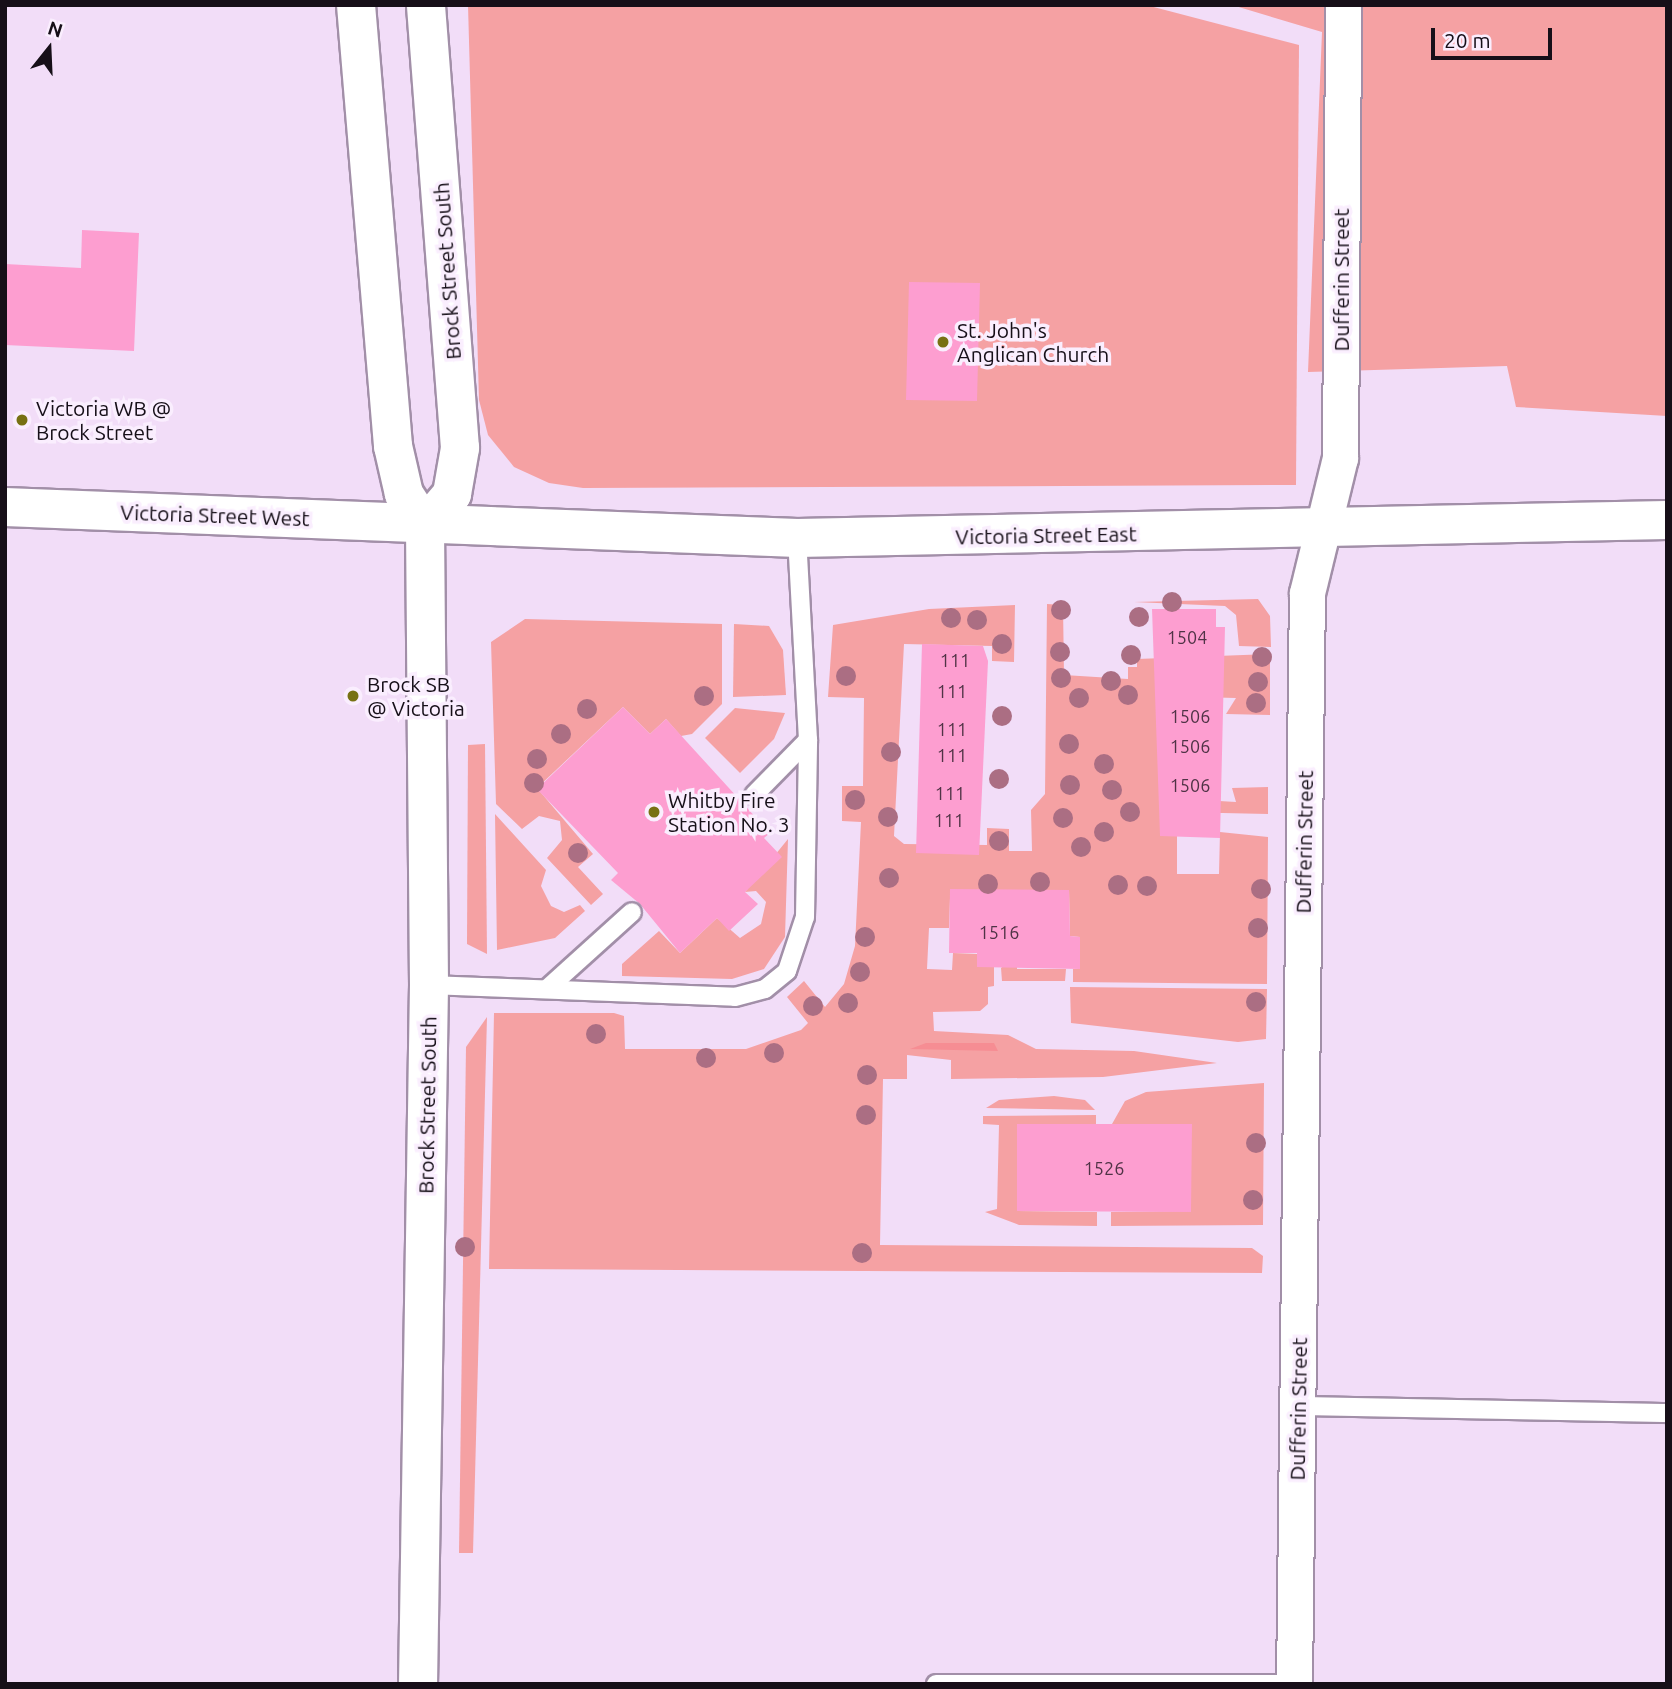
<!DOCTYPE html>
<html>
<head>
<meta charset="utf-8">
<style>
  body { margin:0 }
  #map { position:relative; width:1672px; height:1689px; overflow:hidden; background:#f2ddf8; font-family:Ubuntu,sans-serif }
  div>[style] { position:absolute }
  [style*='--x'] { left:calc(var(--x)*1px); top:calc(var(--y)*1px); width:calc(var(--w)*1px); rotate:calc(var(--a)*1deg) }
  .green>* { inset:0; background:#f5a1a3 }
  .forest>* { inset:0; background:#f68d93 }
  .building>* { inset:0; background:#fd9ed0 }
  .roads { filter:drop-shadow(2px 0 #a28fa8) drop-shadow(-2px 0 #a28fa8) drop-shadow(0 2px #a28fa8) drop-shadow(0 -2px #a28fa8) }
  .lane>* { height:18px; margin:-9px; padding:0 9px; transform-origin:9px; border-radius:9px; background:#fff }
  .street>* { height:35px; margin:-17.5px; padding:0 17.5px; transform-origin:17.5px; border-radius:17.5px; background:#fff }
  .secondary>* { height:38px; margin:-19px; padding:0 19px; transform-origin:19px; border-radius:19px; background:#fff }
  .trees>* { width:20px; height:20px; margin:-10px; border-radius:50%; background:#ab6e83 }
  .dots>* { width:19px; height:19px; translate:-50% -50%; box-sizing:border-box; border:4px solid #faeefe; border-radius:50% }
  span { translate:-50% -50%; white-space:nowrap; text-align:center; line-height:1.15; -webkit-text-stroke:7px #faeefe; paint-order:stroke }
  .number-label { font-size:18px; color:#503346 }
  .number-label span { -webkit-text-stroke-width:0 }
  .street-label { font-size:21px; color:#160f18 }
  .poi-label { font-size:21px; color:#160f18 }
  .left { translate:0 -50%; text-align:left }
  .frame { position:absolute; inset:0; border:7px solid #160f18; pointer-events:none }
  .north { position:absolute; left:14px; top:14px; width:70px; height:70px; -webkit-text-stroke:5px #faeefe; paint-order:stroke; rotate:18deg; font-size:19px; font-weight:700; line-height:28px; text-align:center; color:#160f18 }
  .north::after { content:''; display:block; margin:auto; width:24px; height:32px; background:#160f18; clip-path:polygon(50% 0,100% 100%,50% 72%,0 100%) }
  .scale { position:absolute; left:1431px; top:28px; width:121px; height:32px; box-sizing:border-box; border:4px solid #160f18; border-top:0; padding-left:9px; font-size:21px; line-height:24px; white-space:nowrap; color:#160f18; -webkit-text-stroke:5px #faeefe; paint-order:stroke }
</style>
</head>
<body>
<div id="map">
  <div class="green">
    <i style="clip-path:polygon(468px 5px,1146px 5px,1299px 45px,1296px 485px,583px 488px,549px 483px,514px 467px,488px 435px,479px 400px)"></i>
    <i style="clip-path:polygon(1232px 5px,1667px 5px,1667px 416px,1516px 407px,1507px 366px,1308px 372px,1322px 32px)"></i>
    <i style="clip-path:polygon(1258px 599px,1270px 616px,1271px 647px,1239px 646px,1236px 615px,1225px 606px,1134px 602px)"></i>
    <i style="clip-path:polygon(1047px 604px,1063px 605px,1064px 675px,1128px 679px,1128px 667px,1137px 667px,1137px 659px,1270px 654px,1270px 715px,1226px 714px,1236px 698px,1159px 696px,1219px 801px,1236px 802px,1232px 788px,1268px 787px,1268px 814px,1177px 812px,1177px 874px,1219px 874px,1220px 832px,1268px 837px,1267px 984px,1073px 982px,1073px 969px,1080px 969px,1080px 937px,1070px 936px,1069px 890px,950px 898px,949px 928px,929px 928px,927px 969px,952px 970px,953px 953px,977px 954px,977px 967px,994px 967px,994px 986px,988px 987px,988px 1004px,980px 1011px,933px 1012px,934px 1031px,1008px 1035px,1036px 1049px,1134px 1051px,1217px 1063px,1103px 1077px,951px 1079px,951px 1060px,907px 1055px,907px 1079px,883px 1079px,880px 1245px,1252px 1248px,1263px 1256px,1262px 1273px,489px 1269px,494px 1013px,614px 1013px,624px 1016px,625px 1049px,746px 1049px,801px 1030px,808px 1023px,787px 997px,804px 981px,825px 1007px,844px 984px,855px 946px,861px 822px,842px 821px,842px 786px,863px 786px,864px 698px,828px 697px,833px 625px,929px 609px,1015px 605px,1014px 662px,992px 661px,992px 646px,904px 644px,894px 836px,904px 844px,987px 845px,987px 828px,1009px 829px,1009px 851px,1032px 851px,1031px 810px,1045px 794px)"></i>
    <i style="clip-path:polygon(525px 619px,722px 624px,722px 704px,692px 734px,681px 736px,666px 719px,650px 734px,623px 707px,537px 788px,593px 854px,578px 867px,603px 894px,591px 905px,547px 858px,562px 840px,560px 821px,539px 816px,522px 829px,496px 804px,491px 642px)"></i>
    <i style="clip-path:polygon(734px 624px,769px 626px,783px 650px,786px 695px,733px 697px)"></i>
    <i style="clip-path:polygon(735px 708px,785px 713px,774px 739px,740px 773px,705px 738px)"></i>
    <i style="clip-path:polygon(485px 744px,487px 954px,467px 944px,468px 745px)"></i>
    <i style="clip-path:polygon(495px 814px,546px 870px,541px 886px,551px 906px,564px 912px,580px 905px,585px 911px,555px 938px,497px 950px)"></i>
    <i style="clip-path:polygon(788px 839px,785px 937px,764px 969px,732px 979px,622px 976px,622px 964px,659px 931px,680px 953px,717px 918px,740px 938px,761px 924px,766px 902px,756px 891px,745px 892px)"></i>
    <i style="clip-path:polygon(1017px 953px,1017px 969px,1066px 969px,1065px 981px,1002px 981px,1001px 968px)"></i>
    <i style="clip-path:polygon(1070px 987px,1267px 989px,1266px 1039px,1238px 1042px,1071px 1023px)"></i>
    <i style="clip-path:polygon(487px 1017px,473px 1553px,459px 1553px,466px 1047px)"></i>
    <i style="clip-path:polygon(1264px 1083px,1263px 1225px,1111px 1226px,1111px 1212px,1191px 1211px,1191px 1124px,1112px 1124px,1125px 1101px,1146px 1092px)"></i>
    <i style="clip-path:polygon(1054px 1096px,1085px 1100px,1095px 1110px,986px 1108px,999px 1100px)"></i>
    <i style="clip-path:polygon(1096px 1115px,1096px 1124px,1017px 1124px,1017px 1211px,1097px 1212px,1097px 1226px,1019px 1225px,985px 1212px,997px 1209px,999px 1125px,983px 1124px,983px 1116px)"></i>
  </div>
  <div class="forest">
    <i style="clip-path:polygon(926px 1043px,994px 1043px,998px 1051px,910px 1049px)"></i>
  </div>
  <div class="building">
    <i style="clip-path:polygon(82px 230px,139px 233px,134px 351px,5px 345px,5px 264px,81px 268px)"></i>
    <i style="clip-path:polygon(909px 282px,980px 283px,977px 401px,906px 400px)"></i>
    <i style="clip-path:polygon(1152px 609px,1216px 609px,1216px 627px,1225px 627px,1220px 838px,1160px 836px)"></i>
    <i style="clip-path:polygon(922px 644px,983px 646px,988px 661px,979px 855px,916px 853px)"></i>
    <i style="clip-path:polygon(623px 707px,650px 734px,666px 719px,770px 833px,764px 838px,782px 857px,745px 892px,758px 904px,729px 931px,717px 918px,680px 953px,640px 904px,611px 880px,618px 873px,537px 789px)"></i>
    <i style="clip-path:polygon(950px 889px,1069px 890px,1070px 936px,1080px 937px,1080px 969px,977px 967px,977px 953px,949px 953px)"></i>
    <i style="clip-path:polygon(1017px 1124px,1192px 1124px,1191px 1212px,1017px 1211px)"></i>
  </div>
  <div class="roads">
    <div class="lane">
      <i style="--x:754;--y:795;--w:77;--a:-45.5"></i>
      <i style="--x:429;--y:985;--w:306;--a:2.2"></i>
      <i style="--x:735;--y:997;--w:31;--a:-15"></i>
      <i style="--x:765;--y:989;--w:28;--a:-39"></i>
      <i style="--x:787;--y:971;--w:57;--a:-71.6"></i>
      <i style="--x:805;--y:917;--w:177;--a:-89"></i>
      <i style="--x:808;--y:740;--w:202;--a:-93.1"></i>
      <i style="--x:548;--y:988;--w:113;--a:-42.1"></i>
      <i style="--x:1299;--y:1406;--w:368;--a:1.1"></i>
      <i style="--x:936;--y:1684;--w:358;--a:0"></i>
    </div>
    <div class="street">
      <i style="--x:1294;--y:1684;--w:1091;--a:-89.32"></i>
      <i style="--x:1307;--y:593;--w:139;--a:-76.3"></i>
      <i style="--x:1340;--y:458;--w:453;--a:-89.6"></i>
    </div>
    <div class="secondary">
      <i style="--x:356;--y:5;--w:443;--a:85.2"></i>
      <i style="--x:393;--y:446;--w:49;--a:77.1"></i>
      <i style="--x:404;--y:494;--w:38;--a:57"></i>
      <i style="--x:425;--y:526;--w:459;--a:89.5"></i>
      <i style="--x:429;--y:985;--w:699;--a:90.9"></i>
      <i style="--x:5;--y:507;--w:793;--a:2.24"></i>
      <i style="--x:797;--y:538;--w:870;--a:-1.19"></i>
      <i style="--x:425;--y:526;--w:42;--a:-49.8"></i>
      <i style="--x:452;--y:494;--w:47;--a:-80.1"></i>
      <i style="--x:460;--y:448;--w:444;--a:-94.4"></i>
    </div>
  </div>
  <div class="trees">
    <i style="left:1172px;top:602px"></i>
    <i style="left:1061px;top:610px"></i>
    <i style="left:1139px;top:617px"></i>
    <i style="left:951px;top:618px"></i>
    <i style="left:977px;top:620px"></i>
    <i style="left:1002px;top:644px"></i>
    <i style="left:1060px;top:652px"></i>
    <i style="left:1131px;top:655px"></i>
    <i style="left:1262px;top:657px"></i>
    <i style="left:846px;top:676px"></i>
    <i style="left:1061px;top:678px"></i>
    <i style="left:1111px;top:681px"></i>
    <i style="left:1258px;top:682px"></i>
    <i style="left:1128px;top:695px"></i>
    <i style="left:704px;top:696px"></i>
    <i style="left:1079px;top:698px"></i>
    <i style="left:1256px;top:703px"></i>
    <i style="left:587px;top:709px"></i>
    <i style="left:1002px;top:716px"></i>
    <i style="left:561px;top:734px"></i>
    <i style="left:1069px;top:744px"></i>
    <i style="left:891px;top:752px"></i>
    <i style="left:537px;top:759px"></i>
    <i style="left:1104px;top:764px"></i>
    <i style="left:999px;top:779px"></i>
    <i style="left:534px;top:783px"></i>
    <i style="left:1070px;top:785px"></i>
    <i style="left:1112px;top:790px"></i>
    <i style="left:855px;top:800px"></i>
    <i style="left:1130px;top:812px"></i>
    <i style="left:888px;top:817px"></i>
    <i style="left:1063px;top:818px"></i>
    <i style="left:1104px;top:832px"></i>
    <i style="left:999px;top:841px"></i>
    <i style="left:1081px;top:847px"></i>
    <i style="left:578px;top:853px"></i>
    <i style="left:889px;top:878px"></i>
    <i style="left:1040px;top:882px"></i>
    <i style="left:988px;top:884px"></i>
    <i style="left:1118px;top:885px"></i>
    <i style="left:1147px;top:886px"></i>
    <i style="left:1261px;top:889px"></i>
    <i style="left:1258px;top:928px"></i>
    <i style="left:865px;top:937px"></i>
    <i style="left:860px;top:972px"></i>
    <i style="left:1256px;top:1002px"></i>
    <i style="left:848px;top:1003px"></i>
    <i style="left:813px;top:1006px"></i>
    <i style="left:596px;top:1034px"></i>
    <i style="left:774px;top:1053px"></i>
    <i style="left:706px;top:1058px"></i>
    <i style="left:867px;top:1075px"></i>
    <i style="left:866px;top:1115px"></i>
    <i style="left:1256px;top:1143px"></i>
    <i style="left:1253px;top:1200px"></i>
    <i style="left:465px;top:1247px"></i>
    <i style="left:862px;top:1253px"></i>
  </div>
  <div class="dots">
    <i style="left:943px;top:342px;background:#777113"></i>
    <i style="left:22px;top:420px;background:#777113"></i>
    <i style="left:353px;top:696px;background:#777113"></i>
    <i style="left:654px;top:812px;background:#777113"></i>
  </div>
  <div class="number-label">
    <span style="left:1187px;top:637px">1504</span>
    <span style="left:955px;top:660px">111</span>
    <span style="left:952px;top:691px">111</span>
    <span style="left:1190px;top:716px">1506</span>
    <span style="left:952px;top:729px">111</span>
    <span style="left:1190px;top:746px">1506</span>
    <span style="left:952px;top:755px">111</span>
    <span style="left:1190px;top:785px">1506</span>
    <span style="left:950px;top:793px">111</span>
    <span style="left:949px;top:820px">111</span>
    <span style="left:999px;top:932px">1516</span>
    <span style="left:1104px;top:1168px">1526</span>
  </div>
  <div class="street-label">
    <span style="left:447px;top:271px;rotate:-94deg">Brock Street South</span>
    <span style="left:1341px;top:280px;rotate:-90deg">Dufferin Street</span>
    <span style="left:215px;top:515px;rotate:2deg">Victoria Street West</span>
    <span style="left:1046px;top:535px;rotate:-1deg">Victoria Street East</span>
    <span style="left:1304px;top:842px;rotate:-89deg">Dufferin Street</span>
    <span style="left:427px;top:1105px;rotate:-89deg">Brock Street South</span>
    <span style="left:1298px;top:1409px;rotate:-89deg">Dufferin Street</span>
  </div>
  <div class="poi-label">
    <span class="left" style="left:957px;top:342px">St. John's<br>Anglican Church</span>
    <span class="left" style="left:36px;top:420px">Victoria WB @<br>Brock Street</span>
    <span class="left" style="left:367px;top:696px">Brock SB<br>@ Victoria</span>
    <span class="left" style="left:668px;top:812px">Whitby Fire<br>Station No. 3</span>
  </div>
  <div class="frame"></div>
  <div class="north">N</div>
  <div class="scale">20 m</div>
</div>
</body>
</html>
